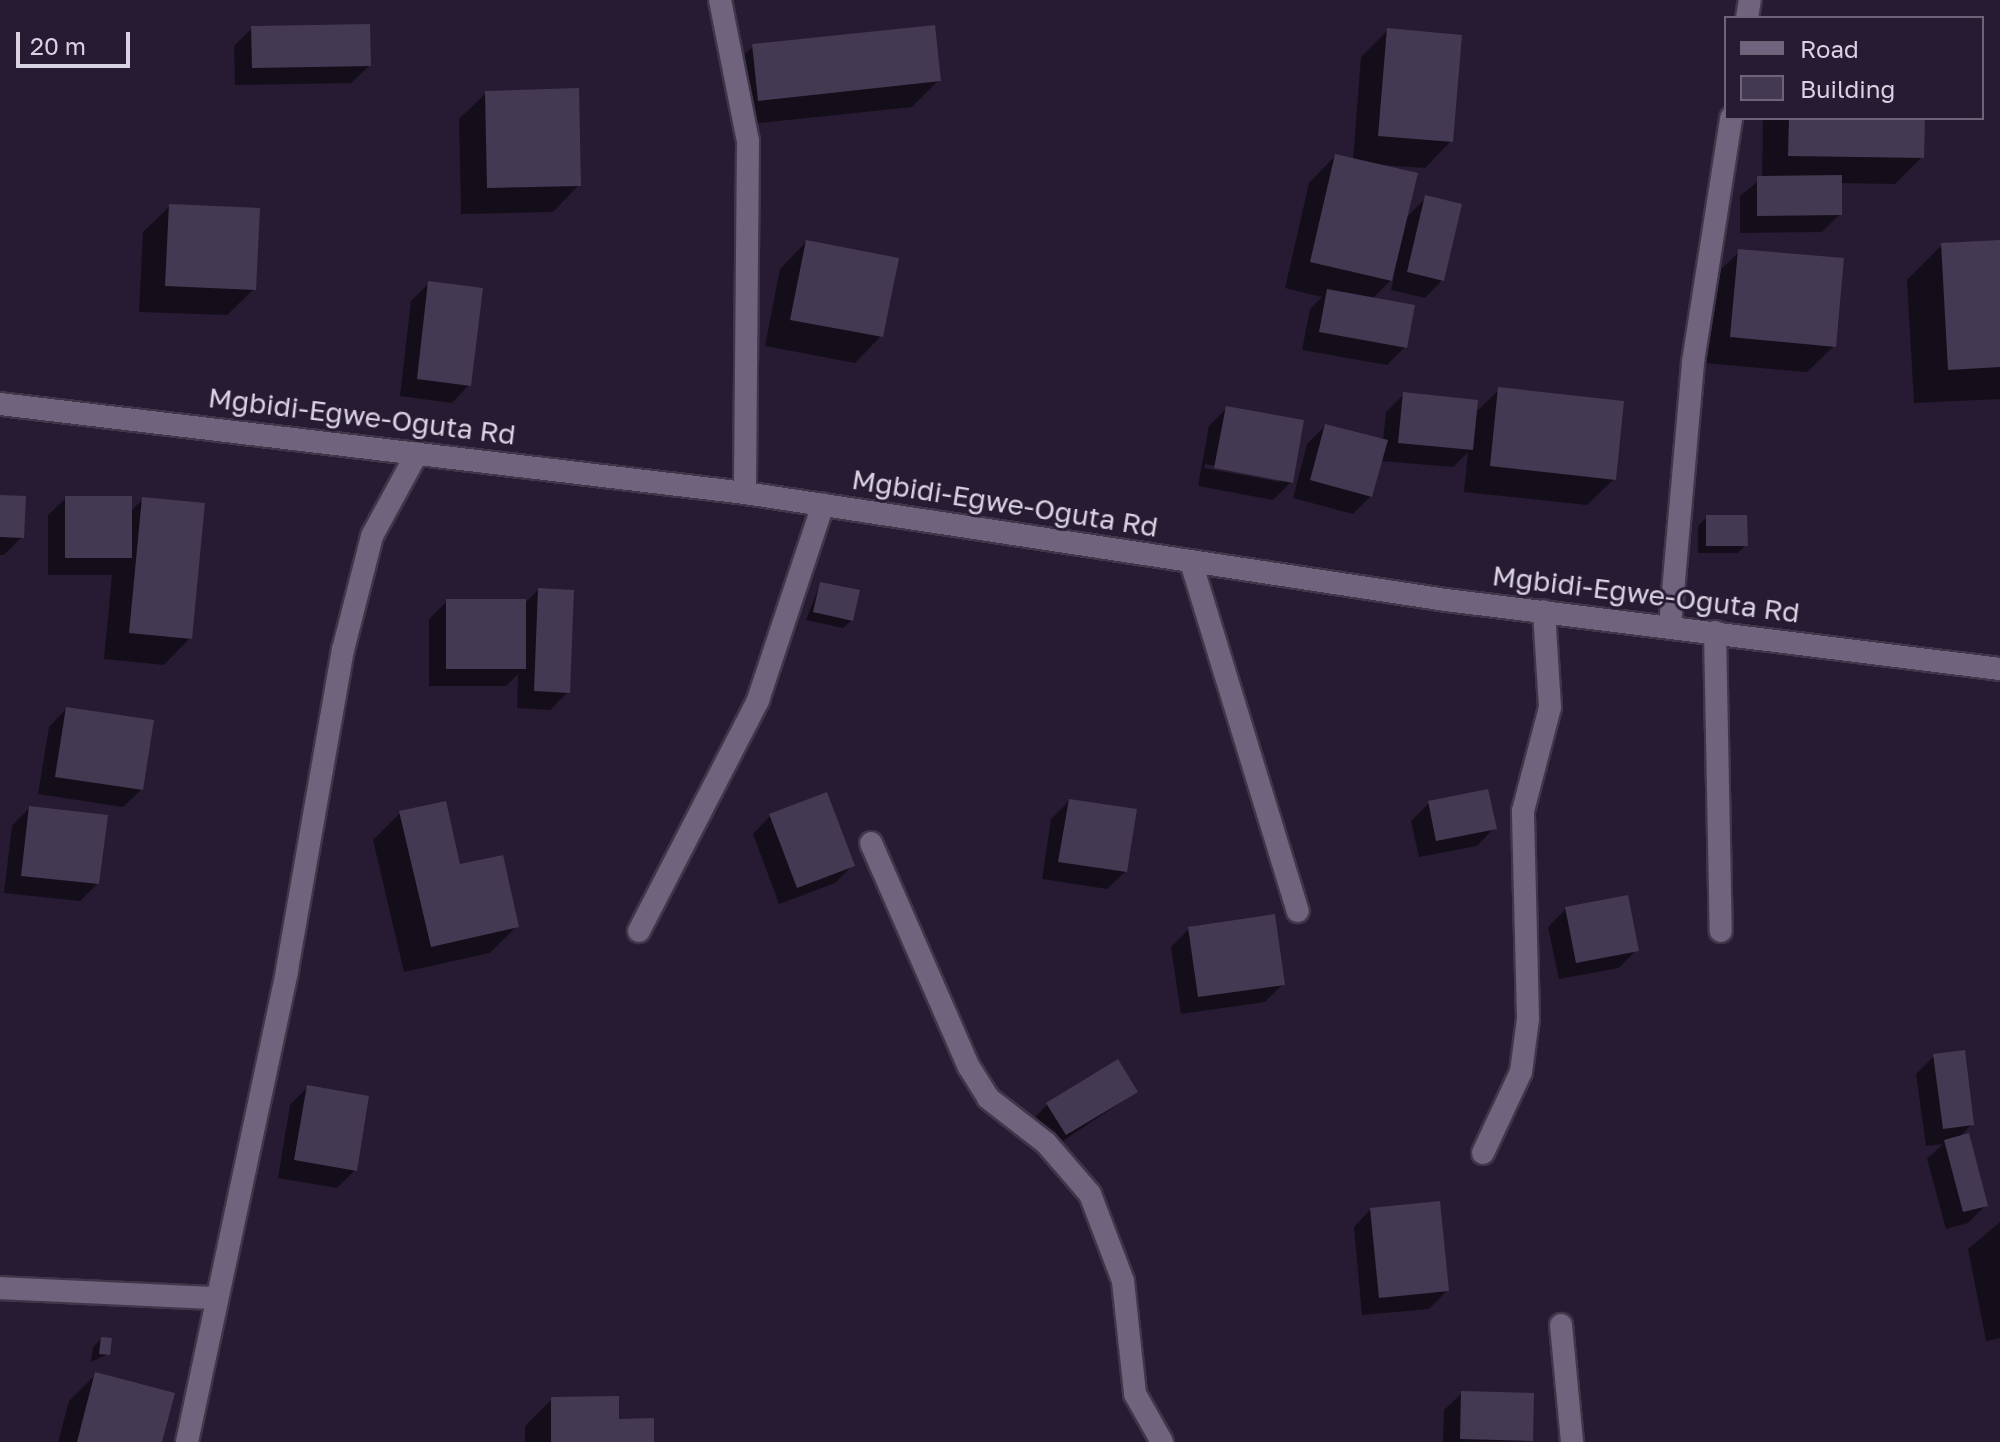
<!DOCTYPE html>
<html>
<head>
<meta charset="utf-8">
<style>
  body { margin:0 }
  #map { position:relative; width:2000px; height:1442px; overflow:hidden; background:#261b32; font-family:"Golos Text",sans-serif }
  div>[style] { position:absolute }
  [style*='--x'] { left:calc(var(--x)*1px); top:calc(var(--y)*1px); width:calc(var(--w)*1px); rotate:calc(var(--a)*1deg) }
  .shadow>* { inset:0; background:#0007 }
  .building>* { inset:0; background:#443952 }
  .roads { filter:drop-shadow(2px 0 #3f3649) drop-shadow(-2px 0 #3f3649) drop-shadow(0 2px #3f3649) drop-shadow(0 -2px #3f3649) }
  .minor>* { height:22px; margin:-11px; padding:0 11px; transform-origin:11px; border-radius:11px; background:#6f637e }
  .tertiary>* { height:22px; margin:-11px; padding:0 11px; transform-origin:11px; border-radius:11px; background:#6f637e }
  span { translate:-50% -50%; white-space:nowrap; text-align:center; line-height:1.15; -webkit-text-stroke:6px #261b32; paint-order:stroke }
  .street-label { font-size:28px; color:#d9d2e2 }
  .legend { position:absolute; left:1724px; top:16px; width:260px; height:104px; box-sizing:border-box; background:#261b32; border:2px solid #6e6478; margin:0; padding:10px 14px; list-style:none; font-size:24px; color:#d9d2e2 }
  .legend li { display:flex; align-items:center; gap:16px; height:40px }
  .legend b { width:40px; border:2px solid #6e6478 }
  .scale { position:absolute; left:16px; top:32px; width:114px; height:36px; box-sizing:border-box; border:4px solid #d9d2e2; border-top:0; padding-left:10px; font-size:24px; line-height:28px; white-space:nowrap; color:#d9d2e2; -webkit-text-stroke:6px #261b32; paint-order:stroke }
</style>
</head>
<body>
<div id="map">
  <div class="shadow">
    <i style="clip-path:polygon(252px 28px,369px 66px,351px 83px,235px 85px,234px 46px)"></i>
    <i style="clip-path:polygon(1388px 30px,1451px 141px,1425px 168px,1382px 165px,1405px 219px,1426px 198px,1442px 280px,1425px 298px,1391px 290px,1394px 277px,1372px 299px,1405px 347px,1387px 365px,1302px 350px,1310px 309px,1322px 297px,1285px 288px,1309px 183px,1335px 156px,1353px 160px,1361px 57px)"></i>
    <i style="clip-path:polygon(753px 46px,939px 80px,912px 107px,732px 126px,726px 73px)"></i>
    <i style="clip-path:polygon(486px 93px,579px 185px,553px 212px,461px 214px,459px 119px)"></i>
    <i style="clip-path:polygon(1763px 118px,1923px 118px,1922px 157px,1895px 184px,1840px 183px,1840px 214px,1822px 232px,1740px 233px,1740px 196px,1762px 178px)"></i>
    <i style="clip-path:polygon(170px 206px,254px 289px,227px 315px,139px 312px,143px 232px)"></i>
    <i style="clip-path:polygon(806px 242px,881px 336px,855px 363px,765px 346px,780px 269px)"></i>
    <i style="clip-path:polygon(2000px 242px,2000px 399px,1914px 403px,1907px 280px,1942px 245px)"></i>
    <i style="clip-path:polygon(1739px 252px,1834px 346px,1807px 372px,1704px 363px,1712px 278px)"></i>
    <i style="clip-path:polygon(429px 283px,469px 385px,452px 403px,400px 396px,411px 301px)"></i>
    <i style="clip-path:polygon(1499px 390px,1614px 479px,1587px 505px,1464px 492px,1468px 452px,1453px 467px,1380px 461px,1371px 496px,1353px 514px,1293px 498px,1307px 444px,1325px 426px,1383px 441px,1386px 412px,1404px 394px,1475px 413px)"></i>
    <i style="clip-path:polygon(evenodd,1227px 408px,1291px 482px,1273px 500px,1198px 486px,1209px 426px,1227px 408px,1205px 464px,1280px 478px,1280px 482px,1204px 468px,1205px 464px)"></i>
    <i style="clip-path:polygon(0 497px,22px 537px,4px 555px,0 555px)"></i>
    <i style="clip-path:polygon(66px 498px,130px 512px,143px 499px,190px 638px,164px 665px,104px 659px,112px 575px,48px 575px,48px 515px)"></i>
    <i style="clip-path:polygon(1707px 517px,1746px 545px,1738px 553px,1698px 553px,1698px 526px)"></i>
    <i style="clip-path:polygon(820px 584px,852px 620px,843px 628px,806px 620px)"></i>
    <i style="clip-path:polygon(538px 590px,568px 692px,550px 710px,517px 708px,518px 674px,506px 686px,429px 686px,429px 619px,447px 601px,527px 601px)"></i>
    <i style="clip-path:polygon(66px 709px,141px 790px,123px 807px,38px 794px,49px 727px)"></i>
    <i style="clip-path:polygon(1069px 801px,1125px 872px,1107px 889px,1042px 879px,1051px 819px)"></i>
    <i style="clip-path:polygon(1429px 803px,1494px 828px,1477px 846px,1419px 857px,1411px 821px)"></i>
    <i style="clip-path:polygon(29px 808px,98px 883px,80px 901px,4px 893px,12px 826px)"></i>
    <i style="clip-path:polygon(400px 813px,517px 926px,490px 953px,404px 972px,373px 840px)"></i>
    <i style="clip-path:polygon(770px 816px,852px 866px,835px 883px,779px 904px,753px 834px)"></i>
    <i style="clip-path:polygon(1566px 909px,1636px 950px,1619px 968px,1559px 979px,1548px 927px)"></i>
    <i style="clip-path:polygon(1189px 929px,1283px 984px,1265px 1002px,1181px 1014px,1171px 947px)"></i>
    <i style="clip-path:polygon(1934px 1056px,1972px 1124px,1958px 1138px,1986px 1205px,1968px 1223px,1946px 1229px,1927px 1159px,1943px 1144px,1926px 1146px,1916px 1074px)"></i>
    <i style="clip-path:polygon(308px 1087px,355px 1170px,337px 1188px,278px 1178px,290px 1105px)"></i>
    <i style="clip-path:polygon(1136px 1092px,1048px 1151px,1030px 1122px,1048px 1104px)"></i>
    <i style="clip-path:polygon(1371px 1209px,1447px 1291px,1429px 1309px,1362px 1315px,1354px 1227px)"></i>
    <i style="clip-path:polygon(2000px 1222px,2000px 1338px,1986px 1341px,1968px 1249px)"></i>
    <i style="clip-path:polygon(101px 1339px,108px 1354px,91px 1362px,93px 1347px)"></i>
    <i style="clip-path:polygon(96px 1374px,160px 1442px,58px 1442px,69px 1401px)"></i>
    <i style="clip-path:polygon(1462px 1393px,1531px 1441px,1443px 1442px,1444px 1410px)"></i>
    <i style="clip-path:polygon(552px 1399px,617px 1421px,652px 1442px,525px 1442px,525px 1426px)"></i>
  </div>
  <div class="building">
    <i style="clip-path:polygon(370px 24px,371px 66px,252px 68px,251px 26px)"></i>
    <i style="clip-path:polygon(935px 25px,941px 81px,758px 101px,752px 44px)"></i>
    <i style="clip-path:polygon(1387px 28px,1462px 35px,1453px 142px,1378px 136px)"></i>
    <i style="clip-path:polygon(579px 88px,581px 186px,487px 188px,485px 91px)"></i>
    <i style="clip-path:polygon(1789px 118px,1925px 118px,1924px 158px,1788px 156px)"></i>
    <i style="clip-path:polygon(1335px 154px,1418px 173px,1392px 281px,1310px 262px)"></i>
    <i style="clip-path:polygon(1842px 175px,1842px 215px,1757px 216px,1757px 176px)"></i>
    <i style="clip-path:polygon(1425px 195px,1462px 204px,1444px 281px,1407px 272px)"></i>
    <i style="clip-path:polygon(169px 204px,260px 208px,256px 290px,165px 286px)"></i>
    <i style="clip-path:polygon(806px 240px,899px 258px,883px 337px,790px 320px)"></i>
    <i style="clip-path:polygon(2000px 240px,2000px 367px,1948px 370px,1941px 243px)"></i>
    <i style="clip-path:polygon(1738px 249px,1844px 258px,1836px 347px,1730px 337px)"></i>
    <i style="clip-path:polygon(428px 281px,483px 288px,471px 386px,417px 379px)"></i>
    <i style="clip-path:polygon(1327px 289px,1415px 305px,1407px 348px,1319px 332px)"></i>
    <i style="clip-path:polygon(1498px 387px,1624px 401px,1616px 480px,1490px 466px)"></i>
    <i style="clip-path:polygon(1403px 392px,1478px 400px,1473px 450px,1398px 443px)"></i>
    <i style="clip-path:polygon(1226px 406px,1304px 420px,1293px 483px,1214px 468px)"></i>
    <i style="clip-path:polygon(1325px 424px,1388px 440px,1372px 497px,1310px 480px)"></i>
    <i style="clip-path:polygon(0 495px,26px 496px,24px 538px,0 537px)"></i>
    <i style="clip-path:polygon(65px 496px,132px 496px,132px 558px,65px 558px)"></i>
    <i style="clip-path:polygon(142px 497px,205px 503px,192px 639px,129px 633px)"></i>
    <i style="clip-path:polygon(1706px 515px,1747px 515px,1748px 546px,1706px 546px)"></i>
    <i style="clip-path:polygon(820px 582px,860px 590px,853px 621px,813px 612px)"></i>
    <i style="clip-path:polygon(538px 588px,574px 590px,570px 693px,534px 691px)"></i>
    <i style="clip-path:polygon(446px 599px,526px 599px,526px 669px,446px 669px)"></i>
    <i style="clip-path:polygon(66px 707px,154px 720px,143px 790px,55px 777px)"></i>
    <i style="clip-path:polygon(1488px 789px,1497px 829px,1436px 841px,1428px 801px)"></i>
    <i style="clip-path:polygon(827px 792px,855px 866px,797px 888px,769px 814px)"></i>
    <i style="clip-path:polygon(1069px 799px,1137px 809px,1127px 872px,1058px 862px)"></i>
    <i style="clip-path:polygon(446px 801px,460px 864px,503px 855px,519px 927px,431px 947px,399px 811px)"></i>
    <i style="clip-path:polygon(29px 806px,108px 815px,99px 884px,21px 876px)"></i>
    <i style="clip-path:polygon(1628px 895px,1639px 951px,1576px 963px,1565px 907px)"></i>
    <i style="clip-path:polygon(1275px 914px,1285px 985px,1198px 997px,1188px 927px)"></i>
    <i style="clip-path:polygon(1965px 1050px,1974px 1125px,1943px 1129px,1933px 1054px)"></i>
    <i style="clip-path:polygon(1118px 1059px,1138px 1092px,1066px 1135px,1046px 1103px)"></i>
    <i style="clip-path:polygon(307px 1085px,369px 1096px,357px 1171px,294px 1160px)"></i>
    <i style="clip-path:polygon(1969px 1133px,1988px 1206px,1963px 1212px,1944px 1140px)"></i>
    <i style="clip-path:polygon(1440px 1201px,1449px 1291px,1379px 1298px,1370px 1208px)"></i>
    <i style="clip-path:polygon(101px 1337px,112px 1338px,110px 1355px,99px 1354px)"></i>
    <i style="clip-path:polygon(95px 1372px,175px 1393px,162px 1442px,77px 1442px)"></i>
    <i style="clip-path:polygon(1461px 1391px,1534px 1393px,1533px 1441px,1460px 1439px)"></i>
    <i style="clip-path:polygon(619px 1396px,619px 1419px,654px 1418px,654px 1442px,551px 1442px,551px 1397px)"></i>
  </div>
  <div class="roads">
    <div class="minor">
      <i style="--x:720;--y:0;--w:144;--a:78.8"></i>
      <i style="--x:748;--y:141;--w:352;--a:90.5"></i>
      <i style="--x:1747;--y:18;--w:18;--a:-81"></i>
      <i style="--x:1191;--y:562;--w:365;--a:73"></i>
      <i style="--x:1670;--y:626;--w:265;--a:-85"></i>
      <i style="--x:1693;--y:362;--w:247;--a:-81.1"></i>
      <i style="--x:1715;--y:632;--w:299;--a:88.9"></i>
      <i style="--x:871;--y:843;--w:244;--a:66.4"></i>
      <i style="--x:969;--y:1067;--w:36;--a:58"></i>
      <i style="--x:988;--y:1098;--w:73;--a:37.8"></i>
      <i style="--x:1046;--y:1143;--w:67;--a:49.2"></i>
      <i style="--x:1090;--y:1194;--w:93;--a:69.2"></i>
      <i style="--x:1123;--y:1281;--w:114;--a:83.9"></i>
      <i style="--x:1135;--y:1394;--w:55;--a:60.6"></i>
      <i style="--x:639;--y:931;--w:260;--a:-62.7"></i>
      <i style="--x:758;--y:700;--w:206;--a:-71.6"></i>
      <i style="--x:1483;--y:1153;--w:89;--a:-64.9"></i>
      <i style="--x:1521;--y:1072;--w:53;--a:-82.5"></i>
      <i style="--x:1528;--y:1019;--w:208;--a:-91.4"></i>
      <i style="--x:1523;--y:811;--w:107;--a:-75.4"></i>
      <i style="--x:1550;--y:707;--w:96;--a:-93.6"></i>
      <i style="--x:0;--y:1288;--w:212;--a:2.7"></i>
      <i style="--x:1561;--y:1325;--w:118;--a:84.6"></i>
      <i style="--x:187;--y:1442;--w:482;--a:-78"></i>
      <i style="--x:287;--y:970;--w:325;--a:-80.1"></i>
      <i style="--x:343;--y:650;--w:118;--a:-75.7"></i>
      <i style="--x:372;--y:536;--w:94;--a:-61.5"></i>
    </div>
    <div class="tertiary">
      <i style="--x:0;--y:404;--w:750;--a:6.81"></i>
      <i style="--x:745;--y:493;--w:709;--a:8.68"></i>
      <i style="--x:1446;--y:600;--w:558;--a:7.1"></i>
    </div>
  </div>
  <div class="street-label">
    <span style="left:362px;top:416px;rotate:7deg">Mgbidi-Egwe-Oguta Rd</span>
    <span style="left:1005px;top:503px;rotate:9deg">Mgbidi-Egwe-Oguta Rd</span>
    <span style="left:1646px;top:594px;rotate:7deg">Mgbidi-Egwe-Oguta Rd</span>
  </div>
  <ul class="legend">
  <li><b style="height:10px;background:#6f637e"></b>Road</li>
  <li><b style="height:22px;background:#443952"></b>Building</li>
  </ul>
  <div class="scale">20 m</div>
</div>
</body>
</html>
